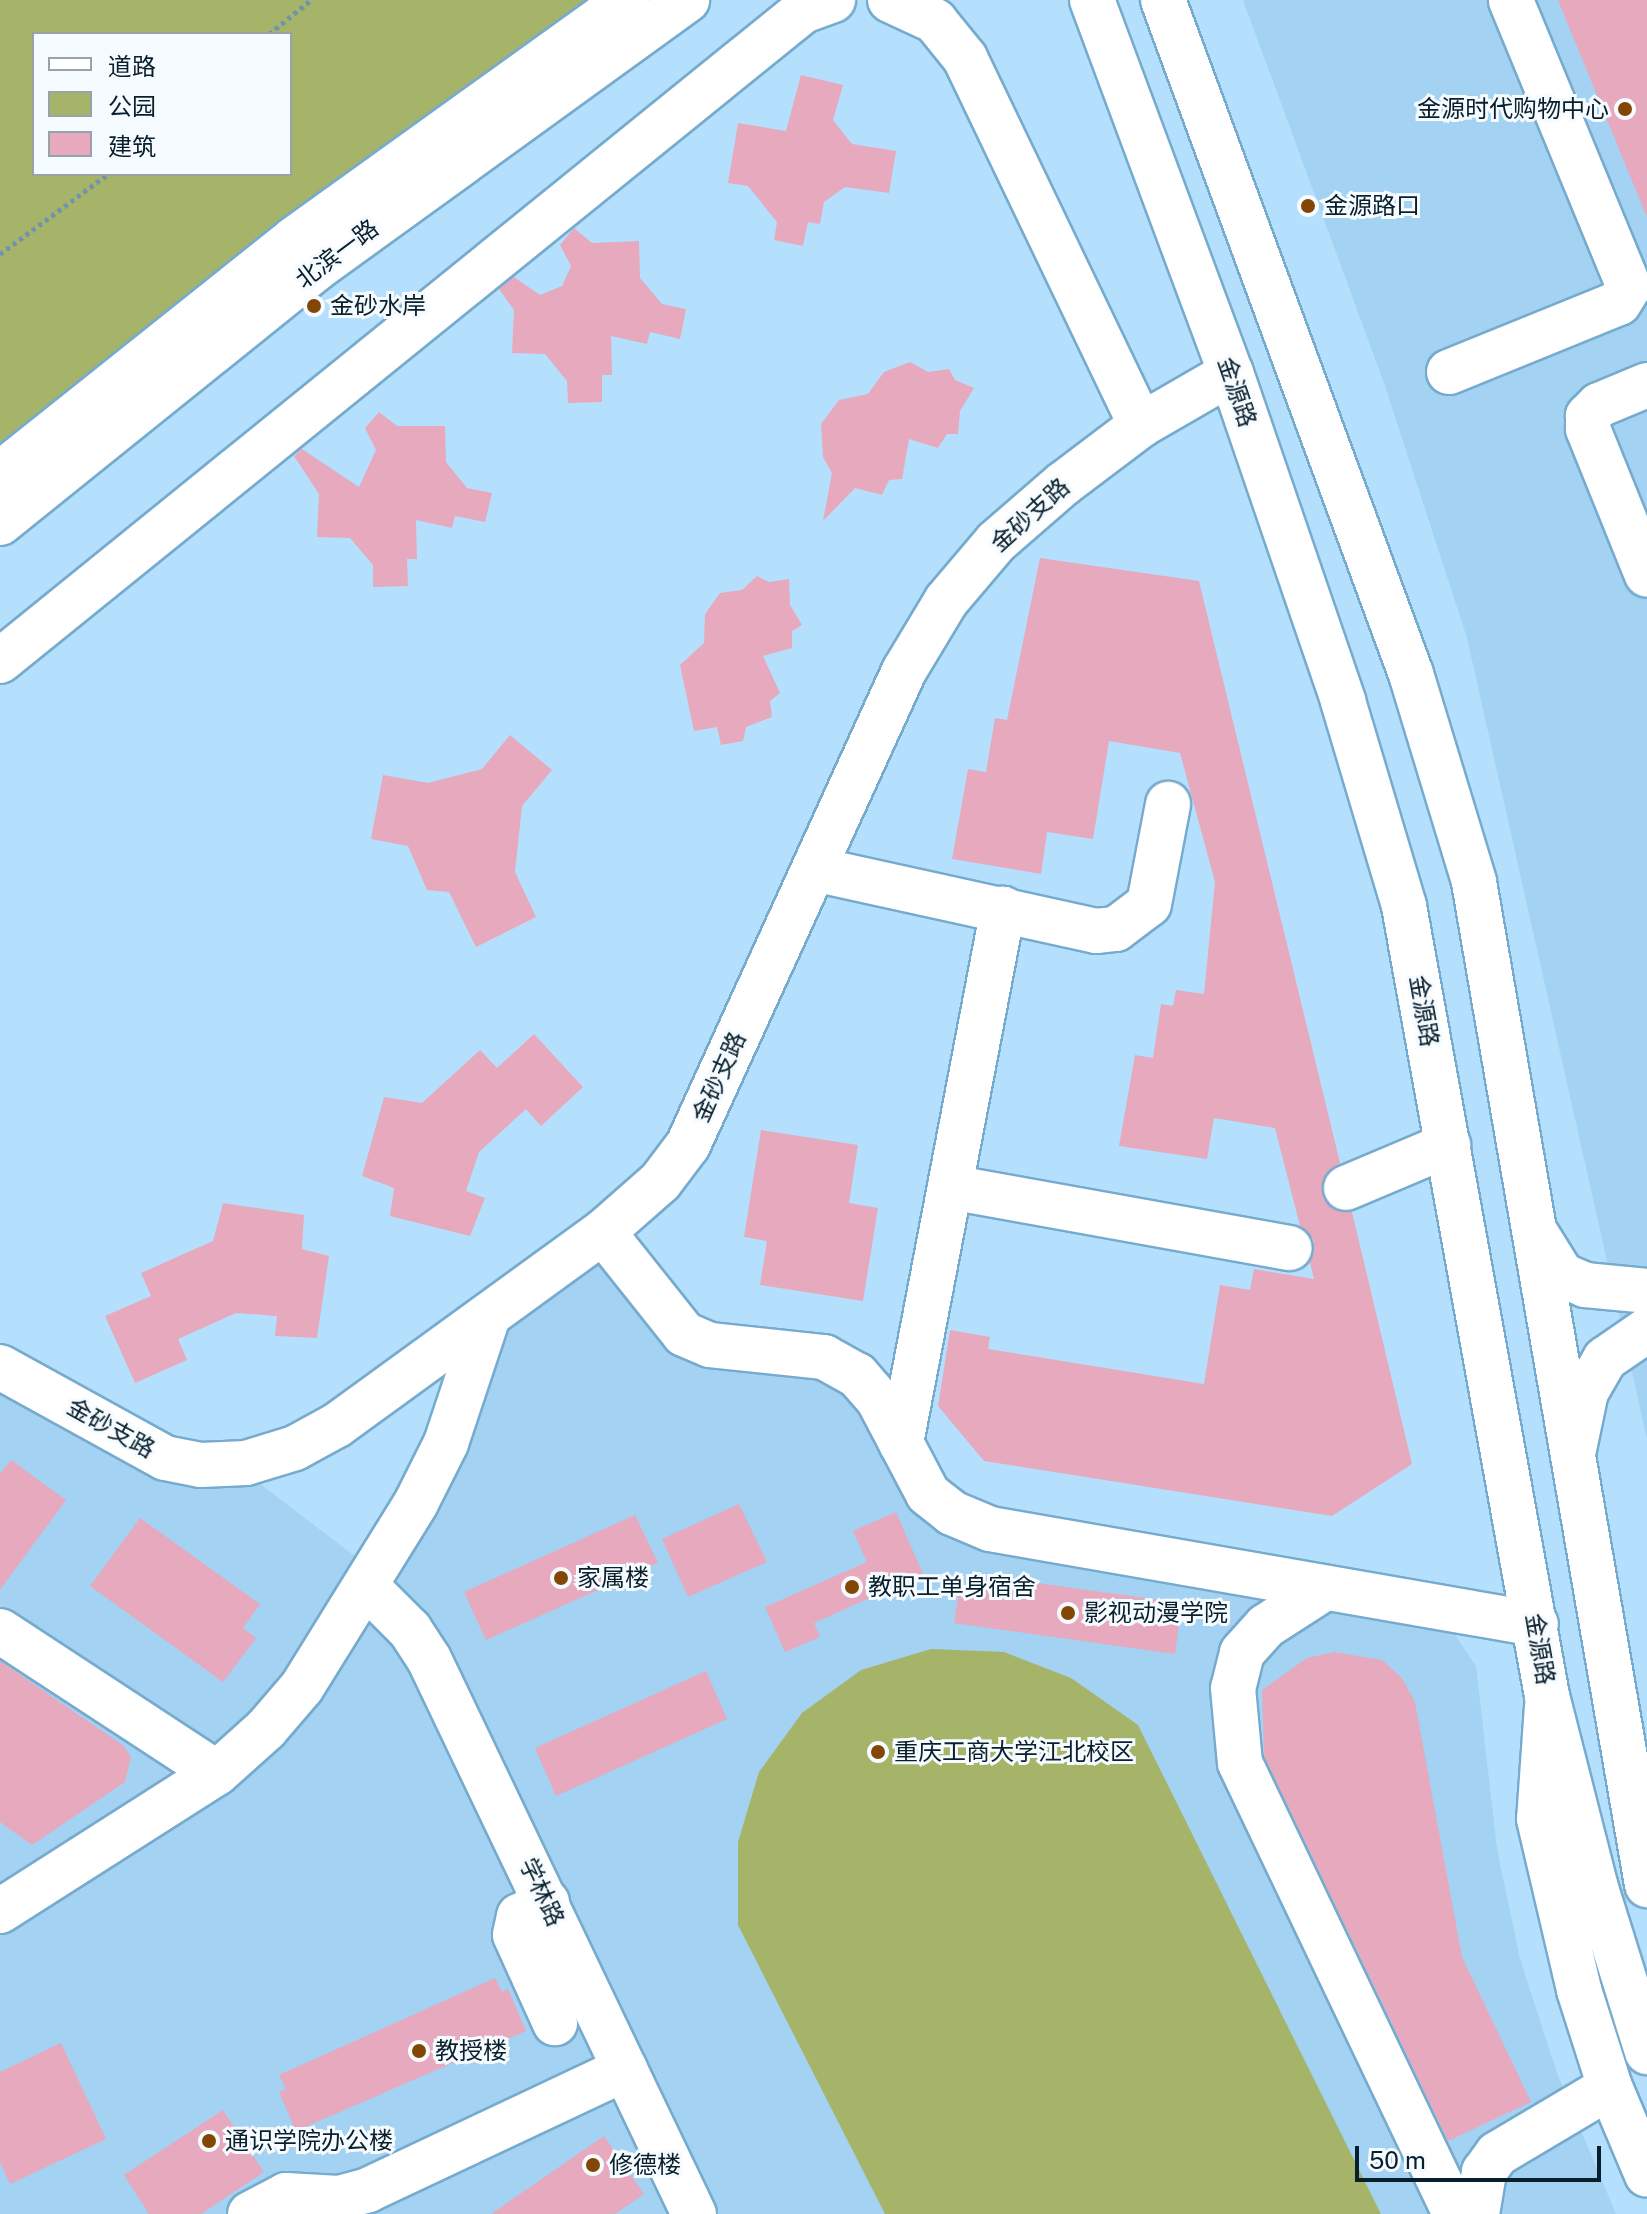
<!DOCTYPE html>
<html>
<head>
<meta charset="utf-8">
<style>
  body { margin:0 }
  #map { position:relative; width:1647px; height:2214px; overflow:hidden; background:#b5e0fd; font-family:"Public Sans","Noto Sans SC",sans-serif }
  div>[style] { position:absolute }
  [style*='--x'] { left:calc(var(--x)*1px); top:calc(var(--y)*1px); width:calc(var(--w)*1px); rotate:calc(var(--a)*1deg) }
  .built>* { inset:0; background:#a3d2f2 }
  .green>* { inset:0; background:#a5b468 }
  .building>* { inset:0; background:#e6a9bd }
  .path>* { height:5px; margin-top:-2.5px; transform-origin:0; background:repeating-linear-gradient(90deg,#7194ab 0 4px,transparent 0 8px) }
  .roads { filter:drop-shadow(2px 0 #76abce) drop-shadow(-2px 0 #76abce) drop-shadow(0 2px #76abce) drop-shadow(0 -2px #76abce) }
  .minor>* { height:44px; margin:-22px; padding:0 22px; transform-origin:22px; border-radius:22px; background:#fff }
  .major>* { height:44px; margin:-22px; padding:0 22px; transform-origin:22px; border-radius:22px; background:#fff }
  .dots>* { width:22px; height:22px; translate:-50% -50%; box-sizing:border-box; border:4px solid #f6fbff; border-radius:50% }
  span { translate:-50% -50%; white-space:nowrap; text-align:center; line-height:1.15; -webkit-text-stroke:6px #f6fbff; paint-order:stroke }
  .poi-label { font-size:24px; color:#091f2c }
  .right { translate:-100% -50%; text-align:right }
  .left { translate:0 -50%; text-align:left }
  .street-label { font-size:24px; color:#091f2c }
  .legend { position:absolute; left:32px; top:32px; width:260px; height:144px; box-sizing:border-box; background:#f6fbff; border:2px solid #97a3ab; margin:0; padding:10px 14px; list-style:none; font-size:24px; color:#091f2c }
  .legend li { display:flex; align-items:center; gap:16px; height:40px }
  .legend b { width:40px; border:2px solid #97a3ab }
  .scale { position:absolute; left:1355px; top:2146px; width:246px; height:36px; box-sizing:border-box; border:4px solid #091f2c; border-top:0; padding-left:10px; font-size:24px; line-height:28px; white-space:nowrap; color:#091f2c; -webkit-text-stroke:6px #f6fbff; paint-order:stroke }
</style>
</head>
<body>
<div id="map">
  <div class="built">
    <i style="clip-path:polygon(1243px 0,1647px 0,1647px 1439px,1467px 638px,1384px 383px)"></i>
    <i style="clip-path:polygon(603px 1260px,673px 1346px,815px 1370px,846px 1389px,880px 1435px,905px 1499px,948px 1533px,999px 1550px,1454px 1633px,1476px 1666px,1497px 1849px,1520px 1959px,1557px 2073px,1616px 2214px,0 2214px,0 1935px,252px 1768px,455px 1468px,487px 1390px,502px 1334px)"></i>
    <i style="clip-path:polygon(0 1382px,251px 1477px,365px 1564px,254px 1722px,0 1896px)"></i>
  </div>
  <div class="green">
    <i style="clip-path:polygon(evenodd,0 0,598px 0,0 454px,0 0,34px 34px,290px 34px,290px 174px,34px 174px,34px 34px)"></i>
    <i style="clip-path:polygon(931px 1649px,1004px 1652px,1071px 1678px,1138px 1725px,1381px 2214px,885px 2214px,738px 1925px,738px 1842px,759px 1772px,802px 1713px,861px 1670px)"></i>
  </div>
  <div class="building">
    <i style="clip-path:polygon(1558px 0,1647px 0,1647px 215px,1646px 215px)"></i>
    <i style="clip-path:polygon(801px 75px,843px 85px,833px 120px,852px 144px,896px 151px,889px 193px,845px 187px,824px 202px,820px 224px,808px 222px,803px 246px,774px 240px,777px 222px,748px 186px,728px 183px,738px 123px,786px 131px)"></i>
    <i style="clip-path:polygon(574px 228px,592px 243px,639px 241px,640px 278px,662px 304px,686px 309px,680px 339px,650px 332px,647px 344px,611px 336px,612px 375px,602px 375px,602px 402px,568px 403px,567px 381px,545px 354px,512px 353px,514px 310px,499px 289px,514px 277px,540px 295px,562px 286px,571px 266px,560px 245px)"></i>
    <i style="clip-path:polygon(910px 362px,928px 372px,949px 369px,955px 380px,974px 388px,960px 411px,958px 434px,947px 434px,938px 448px,909px 439px,902px 479px,889px 480px,882px 495px,855px 488px,823px 521px,832px 473px,823px 457px,821px 424px,839px 400px,868px 394px,884px 372px)"></i>
    <i style="clip-path:polygon(379px 412px,397px 426px,445px 426px,446px 462px,467px 488px,492px 493px,485px 522px,455px 516px,452px 528px,416px 520px,417px 559px,407px 559px,408px 586px,373px 587px,373px 565px,350px 538px,317px 537px,319px 494px,294px 456px,302px 449px,359px 487px,376px 450px,365px 428px)"></i>
    <i style="clip-path:polygon(1040px 558px,1199px 581px,1340px 1163px,1326px 1174px,1323px 1197px,1332px 1208px,1352px 1212px,1412px 1464px,1332px 1516px,984px 1461px,938px 1406px,950px 1330px,990px 1337px,988px 1349px,1204px 1384px,1220px 1285px,1250px 1290px,1254px 1269px,1314px 1279px,1310px 1263px,1314px 1240px,1300px 1226px,1275px 1128px,1214px 1118px,1207px 1159px,1119px 1146px,1135px 1055px,1153px 1058px,1161px 1004px,1173px 1006px,1176px 990px,1204px 994px,1215px 882px,1180px 753px,1109px 741px,1093px 839px,1047px 832px,1041px 874px,952px 859px,968px 769px,986px 772px,995px 718px,1007px 720px)"></i>
    <i style="clip-path:polygon(757px 576px,769px 582px,789px 579px,790px 605px,802px 625px,792px 631px,792px 648px,763px 656px,780px 693px,770px 701px,772px 717px,746px 727px,743px 741px,721px 745px,717px 727px,694px 731px,680px 665px,704px 643px,705px 614px,720px 593px,742px 590px)"></i>
    <i style="clip-path:polygon(510px 735px,552px 770px,522px 806px,515px 872px,536px 917px,476px 947px,449px 892px,427px 890px,408px 846px,371px 839px,383px 775px,428px 783px,482px 769px)"></i>
    <i style="clip-path:polygon(534px 1034px,583px 1087px,541px 1126px,526px 1109px,479px 1152px,466px 1191px,485px 1198px,470px 1236px,390px 1216px,394px 1188px,362px 1176px,384px 1097px,422px 1103px,480px 1050px,497px 1068px)"></i>
    <i style="clip-path:polygon(761px 1130px,858px 1145px,849px 1203px,878px 1208px,863px 1301px,760px 1285px,767px 1241px,744px 1237px)"></i>
    <i style="clip-path:polygon(223px 1203px,304px 1215px,302px 1249px,329px 1256px,317px 1338px,275px 1336px,277px 1316px,236px 1313px,178px 1339px,187px 1360px,135px 1383px,105px 1316px,151px 1296px,141px 1273px,213px 1241px)"></i>
    <i style="clip-path:polygon(11px 1460px,66px 1500px,0 1590px,0 1474px)"></i>
    <i style="clip-path:polygon(739px 1504px,767px 1562px,688px 1597px,662px 1539px)"></i>
    <i style="clip-path:polygon(896px 1512px,923px 1574px,814px 1623px,820px 1637px,785px 1652px,765px 1607px,867px 1562px,853px 1531px)"></i>
    <i style="clip-path:polygon(635px 1515px,658px 1563px,486px 1640px,464px 1592px)"></i>
    <i style="clip-path:polygon(140px 1518px,260px 1604px,243px 1628px,256px 1638px,223px 1682px,90px 1586px)"></i>
    <i style="clip-path:polygon(992px 1577px,1182px 1603px,1175px 1654px,954px 1623px,959px 1591px)"></i>
    <i style="clip-path:polygon(1334px 1652px,1382px 1660px,1402px 1678px,1415px 1702px,1462px 1957px,1531px 2102px,1448px 2141px,1264px 1756px,1262px 1690px,1307px 1658px)"></i>
    <i style="clip-path:polygon(0 1661px,124px 1746px,131px 1757px,125px 1782px,32px 1845px,0 1822px)"></i>
    <i style="clip-path:polygon(706px 1671px,727px 1719px,556px 1796px,535px 1748px)"></i>
    <i style="clip-path:polygon(495px 1978px,502px 1992px,508px 1989px,526px 2031px,296px 2131px,279px 2092px,286px 2089px,279px 2075px)"></i>
    <i style="clip-path:polygon(61px 2043px,106px 2139px,10px 2184px,0 2162px,0 2072px)"></i>
    <i style="clip-path:polygon(223px 2110px,264px 2172px,201px 2214px,149px 2214px,124px 2175px)"></i>
    <i style="clip-path:polygon(604px 2136px,644px 2194px,615px 2214px,491px 2214px)"></i>
  </div>
  <div class="path">
    <i style="--x:269;--y:34;--w:54;--a:-39"></i>
    <i style="--x:0;--y:254;--w:134;--a:-36.5"></i>
  </div>
  <div class="roads">
    <div class="minor">
      <i style="--x:890;--y:0;--w:50;--a:25"></i>
      <i style="--x:935;--y:21;--w:48;--a:51"></i>
      <i style="--x:965;--y:58;--w:407;--a:64.4"></i>
      <i style="--x:1449;--y:372;--w:183;--a:-22.1"></i>
      <i style="--x:1619;--y:303;--w:19;--a:-58"></i>
      <i style="--x:1629;--y:287;--w:310;--a:-112.4"></i>
      <i style="--x:1647;--y:385;--w:52;--a:157.4"></i>
      <i style="--x:1599;--y:405;--w:16;--a:135"></i>
      <i style="--x:1588;--y:416;--w:13;--a:90"></i>
      <i style="--x:1588;--y:429;--w:157;--a:68"></i>
      <i style="--x:0;--y:661;--w:1033;--a:-38.99"></i>
      <i style="--x:803;--y:11;--w:32;--a:-20"></i>
      <i style="--x:814;--y:869;--w:289;--a:12.4"></i>
      <i style="--x:1096;--y:931;--w:20;--a:-6"></i>
      <i style="--x:1116;--y:929;--w:41;--a:-37.1"></i>
      <i style="--x:1149;--y:904;--w:102;--a:-79.2"></i>
      <i style="--x:950;--y:1187;--w:345;--a:10.2"></i>
      <i style="--x:1346;--y:1188;--w:111;--a:-22.9"></i>
      <i style="--x:603;--y:1232;--w:130;--a:51.5"></i>
      <i style="--x:684;--y:1334;--w:28;--a:23"></i>
      <i style="--x:710;--y:1345;--w:115;--a:6"></i>
      <i style="--x:824;--y:1357;--w:38;--a:29"></i>
      <i style="--x:857;--y:1375;--w:32;--a:49"></i>
      <i style="--x:878;--y:1399;--w:107;--a:62.2"></i>
      <i style="--x:928;--y:1494;--w:31;--a:38"></i>
      <i style="--x:952;--y:1513;--w:41;--a:22.8"></i>
      <i style="--x:990;--y:1529;--w:554;--a:9.87"></i>
      <i style="--x:1537;--y:1235;--w:47;--a:58"></i>
      <i style="--x:1562;--y:1275;--w:25;--a:23"></i>
      <i style="--x:1585;--y:1285;--w:62;--a:5.5"></i>
      <i style="--x:0;--y:1367;--w:188;--a:28.9"></i>
      <i style="--x:165;--y:1458;--w:37;--a:11"></i>
      <i style="--x:201;--y:1465;--w:45;--a:-2.5"></i>
      <i style="--x:246;--y:1463;--w:51;--a:-17"></i>
      <i style="--x:295;--y:1448;--w:48;--a:-28.7"></i>
      <i style="--x:337;--y:1425;--w:329;--a:-36"></i>
      <i style="--x:603;--y:1232;--w:76;--a:-41.3"></i>
      <i style="--x:660;--y:1182;--w:46;--a:-52.9"></i>
      <i style="--x:688;--y:1145;--w:521;--a:-65.5"></i>
      <i style="--x:904;--y:671;--w:82;--a:-59"></i>
      <i style="--x:946;--y:601;--w:77;--a:-49.7"></i>
      <i style="--x:996;--y:542;--w:89;--a:-40.9"></i>
      <i style="--x:1063;--y:484;--w:98;--a:-37.1"></i>
      <i style="--x:1141;--y:425;--w:104;--a:-30"></i>
      <i style="--x:901;--y:1443;--w:544;--a:-79.19"></i>
      <i style="--x:1573;--y:1454;--w:63;--a:-78.2"></i>
      <i style="--x:1586;--y:1392;--w:38;--a:-60"></i>
      <i style="--x:1605;--y:1359;--w:51;--a:-34.6"></i>
      <i style="--x:366;--y:1586;--w:62;--a:45"></i>
      <i style="--x:410;--y:1630;--w:35;--a:57"></i>
      <i style="--x:429;--y:1659;--w:615;--a:64.48"></i>
      <i style="--x:1322;--y:1590;--w:67;--a:147.3"></i>
      <i style="--x:1266;--y:1626;--w:36;--a:132"></i>
      <i style="--x:1242;--y:1653;--w:36;--a:104"></i>
      <i style="--x:1233;--y:1688;--w:75;--a:84.7"></i>
      <i style="--x:1240;--y:1763;--w:500;--a:64.5"></i>
      <i style="--x:0;--y:1631;--w:259;--a:33.2"></i>
      <i style="--x:1547;--y:1706;--w:113;--a:94"></i>
      <i style="--x:1539;--y:1819;--w:176;--a:76.8"></i>
      <i style="--x:1579;--y:1990;--w:102;--a:72.3"></i>
      <i style="--x:1610;--y:2087;--w:95;--a:67.2"></i>
      <i style="--x:547;--y:1902;--w:31;--a:153"></i>
      <i style="--x:519;--y:1916;--w:19;--a:102"></i>
      <i style="--x:515;--y:1935;--w:97;--a:65.6"></i>
      <i style="--x:0;--y:1911;--w:257;--a:-32.5"></i>
      <i style="--x:217;--y:1773;--w:66;--a:-41.9"></i>
      <i style="--x:266;--y:1729;--w:55;--a:-49.4"></i>
      <i style="--x:302;--y:1687;--w:216;--a:-58.2"></i>
      <i style="--x:416;--y:1503;--w:67;--a:-63.4"></i>
      <i style="--x:446;--y:1443;--w:133;--a:-71.6"></i>
      <i style="--x:250;--y:2214;--w:41;--a:-27.8"></i>
      <i style="--x:286;--y:2195;--w:53;--a:3.2"></i>
      <i style="--x:339;--y:2198;--w:30;--a:-15"></i>
      <i style="--x:368;--y:2190;--w:284;--a:-25.2"></i>
      <i style="--x:1477;--y:2214;--w:43;--a:-80.5"></i>
      <i style="--x:1484;--y:2172;--w:22;--a:-54"></i>
      <i style="--x:1497;--y:2154;--w:131;--a:-30.7"></i>
    </div>
    <div class="major">
      <i style="--x:1092;--y:0;--w:398;--a:69.6"></i>
      <i style="--x:1231;--y:373;--w:347;--a:71.1"></i>
      <i style="--x:1343;--y:701;--w:214;--a:73.4"></i>
      <i style="--x:1404;--y:906;--w:803;--a:79.74"></i>
      <i style="--x:1547;--y:1696;--w:198;--a:75.7"></i>
      <i style="--x:1596;--y:1888;--w:172;--a:72.7"></i>
      <i style="--x:1163;--y:0;--w:718;--a:69.8"></i>
      <i style="--x:1411;--y:674;--w:217;--a:73.1"></i>
      <i style="--x:1474;--y:882;--w:1018;--a:80.21"></i>
      <i style="--x:0;--y:474;--w:376;--a:-38.6"></i>
      <i style="--x:294;--y:239;--w:410;--a:-35.7"></i>
      <i style="--x:0;--y:523;--w:407;--a:-38.8"></i>
      <i style="--x:317;--y:268;--w:457;--a:-35.9"></i>
    </div>
  </div>
  <div class="dots">
    <i style="left:1625px;top:109px;background:#844604"></i>
    <i style="left:1308px;top:206px;background:#844604"></i>
    <i style="left:314px;top:306px;background:#844604"></i>
    <i style="left:561px;top:1578px;background:#844604"></i>
    <i style="left:852px;top:1587px;background:#844604"></i>
    <i style="left:1068px;top:1613px;background:#844604"></i>
    <i style="left:878px;top:1752px;background:#844604"></i>
    <i style="left:419px;top:2051px;background:#844604"></i>
    <i style="left:209px;top:2141px;background:#844604"></i>
    <i style="left:593px;top:2165px;background:#844604"></i>
  </div>
  <div class="poi-label">
    <span class="right" style="left:1609px;top:109px">金源时代购物中心</span>
    <span class="left" style="left:1324px;top:206px">金源路口</span>
    <span class="left" style="left:330px;top:306px">金砂水岸</span>
    <span class="left" style="left:577px;top:1578px">家属楼</span>
    <span class="left" style="left:868px;top:1587px">教职工单身宿舍</span>
    <span class="left" style="left:1084px;top:1613px">影视动漫学院</span>
    <span class="left" style="left:894px;top:1752px">重庆工商大学江北校区</span>
    <span class="left" style="left:435px;top:2051px">教授楼</span>
    <span class="left" style="left:225px;top:2141px">通识学院办公楼</span>
    <span class="left" style="left:609px;top:2165px">修德楼</span>
  </div>
  <div class="street-label">
    <span style="left:337px;top:254px;rotate:-37deg">北滨一路</span>
    <span style="left:1237px;top:392px;rotate:71deg">金源路</span>
    <span style="left:1030px;top:515px;rotate:-42deg">金砂支路</span>
    <span style="left:1424px;top:1011px;rotate:80deg">金源路</span>
    <span style="left:719px;top:1077px;rotate:-66deg">金砂支路</span>
    <span style="left:111px;top:1428px;rotate:29deg">金砂支路</span>
    <span style="left:1540px;top:1649px;rotate:80deg">金源路</span>
    <span style="left:542px;top:1892px;rotate:65deg">学林路</span>
  </div>
  <ul class="legend">
  <li><b style="height:10px;background:#fff"></b>道路</li>
  <li><b style="height:22px;background:#a5b468"></b>公园</li>
  <li><b style="height:22px;background:#e6a9bd"></b>建筑</li>
  </ul>
  <div class="scale">50 m</div>
</div>
</body>
</html>
